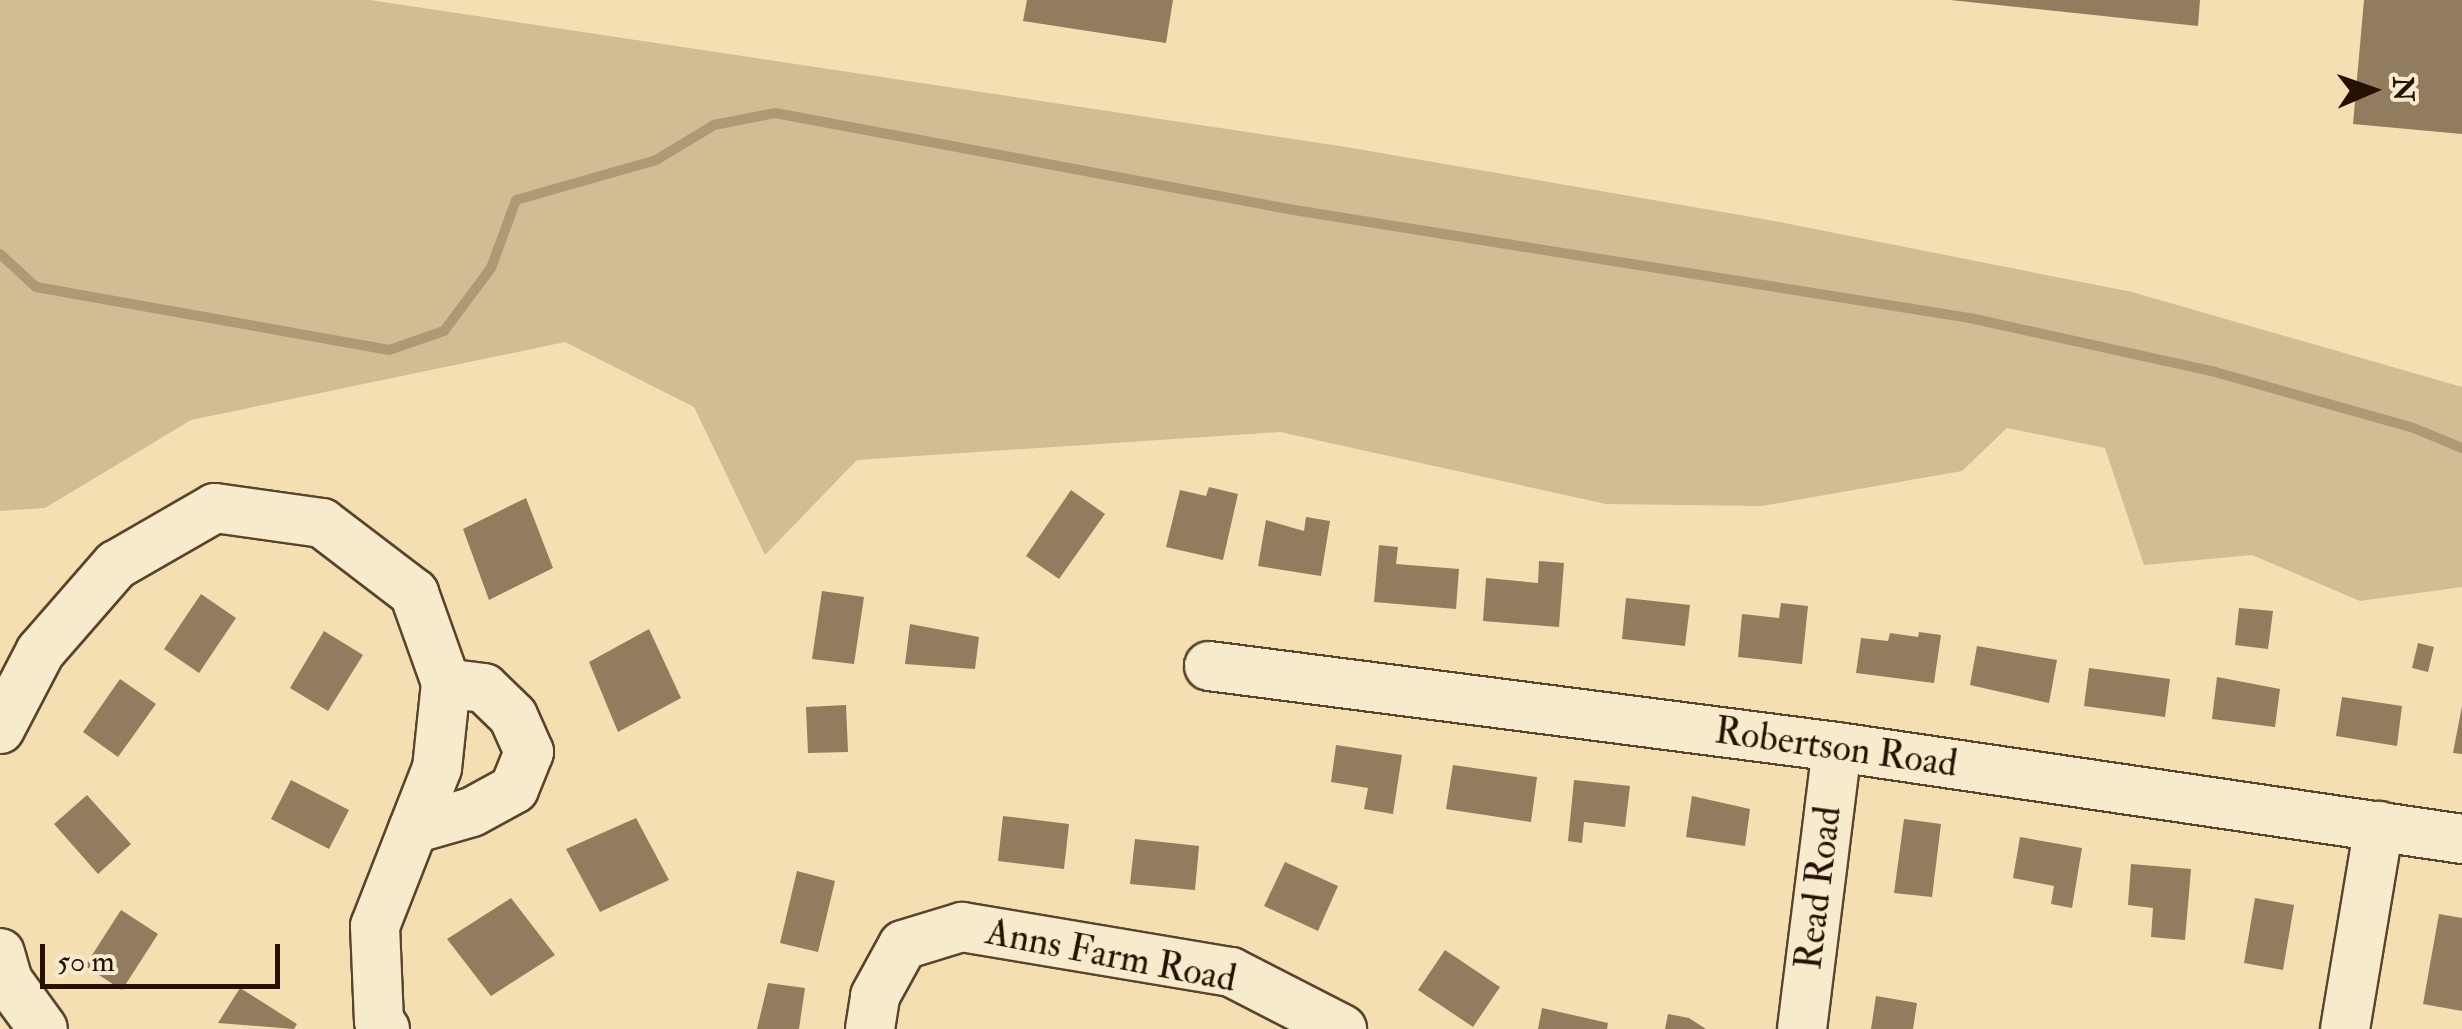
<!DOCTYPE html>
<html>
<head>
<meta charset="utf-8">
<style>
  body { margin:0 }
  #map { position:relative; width:2462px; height:1029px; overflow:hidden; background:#f4dfb2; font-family:"IM FELL Double Pica",serif }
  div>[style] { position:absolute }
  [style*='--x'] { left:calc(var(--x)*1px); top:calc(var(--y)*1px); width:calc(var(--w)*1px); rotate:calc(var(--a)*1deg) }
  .green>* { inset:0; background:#d1bc94 }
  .stream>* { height:10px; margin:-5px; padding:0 5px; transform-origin:5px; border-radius:5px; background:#ae9975 }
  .building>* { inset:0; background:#917c5d }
  .roads { filter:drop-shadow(2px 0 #59442c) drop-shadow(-2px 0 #59442c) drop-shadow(0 2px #59442c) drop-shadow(0 -2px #59442c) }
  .minor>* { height:48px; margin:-24px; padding:0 24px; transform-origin:24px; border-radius:24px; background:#f8eacd }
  span { translate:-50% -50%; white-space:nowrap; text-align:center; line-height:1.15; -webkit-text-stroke:8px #f8eacd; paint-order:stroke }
  .street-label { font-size:38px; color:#251100 }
  .north { position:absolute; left:2322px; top:40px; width:100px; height:100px; -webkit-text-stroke:8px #f8eacd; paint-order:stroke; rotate:88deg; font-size:28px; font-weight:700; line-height:40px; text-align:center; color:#251100 }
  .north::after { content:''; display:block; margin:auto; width:35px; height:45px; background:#251100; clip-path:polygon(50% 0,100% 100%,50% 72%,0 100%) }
  .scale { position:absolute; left:40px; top:944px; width:240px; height:45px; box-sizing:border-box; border:5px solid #251100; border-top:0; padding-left:12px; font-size:30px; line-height:35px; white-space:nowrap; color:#251100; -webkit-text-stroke:8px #f8eacd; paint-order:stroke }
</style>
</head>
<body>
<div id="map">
  <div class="green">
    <i style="clip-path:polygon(0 0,370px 0,1346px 147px,1769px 220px,2132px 292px,2462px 387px,2462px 587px,2360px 601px,2252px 555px,2144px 565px,2105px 448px,2007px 428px,1962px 471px,1762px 506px,1606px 504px,1280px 432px,857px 460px,765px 555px,694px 407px,565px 342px,191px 420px,45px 508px,0 511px)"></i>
  </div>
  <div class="stream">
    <i style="--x:0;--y:254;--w:49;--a:42.5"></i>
    <i style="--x:36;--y:287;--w:359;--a:10.1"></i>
    <i style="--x:389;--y:350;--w:58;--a:-19.1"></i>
    <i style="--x:444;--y:331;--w:79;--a:-53.3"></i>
    <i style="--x:491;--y:268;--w:72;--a:-69.8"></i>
    <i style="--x:516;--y:200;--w:146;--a:-15.9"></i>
    <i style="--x:656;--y:160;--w:68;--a:-31.1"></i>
    <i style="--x:714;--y:125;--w:62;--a:-11.1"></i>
    <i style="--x:775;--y:113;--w:528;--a:10.59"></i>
    <i style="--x:1294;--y:210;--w:685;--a:9.08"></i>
    <i style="--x:1970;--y:318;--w:251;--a:12.4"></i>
    <i style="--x:2215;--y:372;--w:204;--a:15.7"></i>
    <i style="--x:2411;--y:427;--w:55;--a:22.4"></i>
  </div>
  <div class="building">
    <i style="clip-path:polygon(1027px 0,1173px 0,1166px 43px,1023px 21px)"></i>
    <i style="clip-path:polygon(1950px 0,2200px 0,2198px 26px)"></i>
    <i style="clip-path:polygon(2364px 0,2462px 0,2462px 134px,2353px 124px)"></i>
    <i style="clip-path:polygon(1209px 487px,1238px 494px,1223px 560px,1166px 547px,1180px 490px,1206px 496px)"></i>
    <i style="clip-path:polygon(1071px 490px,1105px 514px,1059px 579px,1026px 556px)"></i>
    <i style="clip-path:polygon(526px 498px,553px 568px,489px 600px,463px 529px)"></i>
    <i style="clip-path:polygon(1306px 517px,1330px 521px,1321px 576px,1258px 566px,1266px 520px,1304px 531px)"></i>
    <i style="clip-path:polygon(1379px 545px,1398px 547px,1396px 564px,1459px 569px,1456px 609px,1374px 602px)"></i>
    <i style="clip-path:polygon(1539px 561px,1564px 563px,1559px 627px,1483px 621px,1486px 578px,1538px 583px)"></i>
    <i style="clip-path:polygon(822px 591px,864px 597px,854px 664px,812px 659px)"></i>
    <i style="clip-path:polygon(201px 594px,236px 618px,199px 673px,164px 649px)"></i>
    <i style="clip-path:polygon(1626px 598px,1690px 605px,1685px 646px,1622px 639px)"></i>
    <i style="clip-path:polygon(1781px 603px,1808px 606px,1802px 664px,1738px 657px,1742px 614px,1779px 618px)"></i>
    <i style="clip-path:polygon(2239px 608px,2273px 611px,2268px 649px,2235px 645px)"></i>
    <i style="clip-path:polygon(910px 624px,979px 637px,975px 669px,905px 664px)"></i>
    <i style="clip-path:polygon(649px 629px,681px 698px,618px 732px,589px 662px)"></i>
    <i style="clip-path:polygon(324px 631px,363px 655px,328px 711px,290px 688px)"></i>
    <i style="clip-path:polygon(1919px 632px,1941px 635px,1934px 683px,1856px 673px,1861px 638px,1888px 641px,1890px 633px,1918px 637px)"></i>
    <i style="clip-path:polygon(2418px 643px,2434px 647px,2428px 672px,2412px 668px)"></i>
    <i style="clip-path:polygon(1977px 646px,2057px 660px,2049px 703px,1970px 685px)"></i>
    <i style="clip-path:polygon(2089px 668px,2170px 679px,2165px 717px,2084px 706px)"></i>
    <i style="clip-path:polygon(2217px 677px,2280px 689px,2275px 727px,2212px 719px)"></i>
    <i style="clip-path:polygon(120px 679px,156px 704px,118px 757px,83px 732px)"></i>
    <i style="clip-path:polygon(2342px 697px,2402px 706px,2397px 746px,2336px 736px)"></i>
    <i style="clip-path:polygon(846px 705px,848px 752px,808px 753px,806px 707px)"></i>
    <i style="clip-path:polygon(2462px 706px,2462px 754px,2453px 753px)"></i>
    <i style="clip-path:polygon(1336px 745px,1402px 755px,1393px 814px,1364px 809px,1368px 788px,1331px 782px)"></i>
    <i style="clip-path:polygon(1453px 765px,1537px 777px,1531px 822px,1446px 809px)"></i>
    <i style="clip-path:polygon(291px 780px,349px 810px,329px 849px,271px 819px)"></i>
    <i style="clip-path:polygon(1574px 780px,1630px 786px,1625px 827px,1584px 822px,1582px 843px,1568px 841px)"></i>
    <i style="clip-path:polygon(87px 795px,131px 844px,98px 874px,54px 824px)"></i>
    <i style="clip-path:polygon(1692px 796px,1750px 809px,1745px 846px,1686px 837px)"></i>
    <i style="clip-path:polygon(1003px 816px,1069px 824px,1064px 869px,998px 861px)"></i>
    <i style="clip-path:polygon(636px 818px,669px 880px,600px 912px,566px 849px)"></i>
    <i style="clip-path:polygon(1904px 819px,1941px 824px,1932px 897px,1894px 893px)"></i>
    <i style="clip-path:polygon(2020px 837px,2082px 848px,2072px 908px,2051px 904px,2054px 886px,2013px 878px)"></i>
    <i style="clip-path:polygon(1135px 839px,1199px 846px,1195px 890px,1130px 884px)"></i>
    <i style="clip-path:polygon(1285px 862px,1338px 886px,1318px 931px,1264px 906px)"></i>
    <i style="clip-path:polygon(2131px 864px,2191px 869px,2185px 940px,2151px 937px,2153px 908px,2128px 905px)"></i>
    <i style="clip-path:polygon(797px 871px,835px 881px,818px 952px,780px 943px)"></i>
    <i style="clip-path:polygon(511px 898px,555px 955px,491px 996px,447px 939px)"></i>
    <i style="clip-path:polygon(2255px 898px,2294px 905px,2283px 970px,2244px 963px)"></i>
    <i style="clip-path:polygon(121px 910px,158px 934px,122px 990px,85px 966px)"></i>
    <i style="clip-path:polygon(2439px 914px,2462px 918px,2462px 1011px,2423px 1004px)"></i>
    <i style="clip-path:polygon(1445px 950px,1500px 987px,1473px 1027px,1418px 990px)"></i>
    <i style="clip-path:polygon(768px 983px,805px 988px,799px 1029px,757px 1029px)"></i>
    <i style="clip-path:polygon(240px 988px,297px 1024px,294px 1029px,218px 1023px)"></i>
    <i style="clip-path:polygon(1876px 996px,1917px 1003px,1913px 1029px,1871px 1029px)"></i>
    <i style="clip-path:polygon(1542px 1008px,1608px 1023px,1607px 1029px,1538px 1029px)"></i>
    <i style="clip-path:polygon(1668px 1014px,1689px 1018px,1706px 1029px,1665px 1029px)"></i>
  </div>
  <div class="roads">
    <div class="minor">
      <i style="--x:1209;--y:666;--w:633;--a:7.35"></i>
      <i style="--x:1837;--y:747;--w:632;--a:8.37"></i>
      <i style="--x:0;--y:729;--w:87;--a:-62.5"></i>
      <i style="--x:40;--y:652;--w:116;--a:-48.9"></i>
      <i style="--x:116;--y:565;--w:114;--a:-29.9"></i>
      <i style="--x:215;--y:508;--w:108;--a:8"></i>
      <i style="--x:322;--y:523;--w:116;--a:37.3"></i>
      <i style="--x:414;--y:593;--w:96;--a:70.4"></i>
      <i style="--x:446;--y:683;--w:85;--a:96"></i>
      <i style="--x:437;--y:768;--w:170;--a:111.4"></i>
      <i style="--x:375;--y:926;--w:95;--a:87.6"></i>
      <i style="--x:379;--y:1021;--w:10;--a:53"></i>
      <i style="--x:413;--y:829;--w:61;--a:-16.1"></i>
      <i style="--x:472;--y:812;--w:48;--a:-28.7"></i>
      <i style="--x:514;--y:789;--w:40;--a:-68"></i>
      <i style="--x:529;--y:752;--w:39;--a:-114"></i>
      <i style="--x:513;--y:716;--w:40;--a:-136"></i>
      <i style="--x:484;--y:688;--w:38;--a:-173"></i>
      <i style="--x:0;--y:953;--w:29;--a:74"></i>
      <i style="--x:8;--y:981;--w:59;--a:53.9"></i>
      <i style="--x:870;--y:1029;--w:33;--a:-81"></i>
      <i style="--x:875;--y:996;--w:58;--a:-61.2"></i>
      <i style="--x:903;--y:945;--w:62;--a:-17"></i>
      <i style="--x:962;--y:927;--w:273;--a:9.5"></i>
      <i style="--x:1231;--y:972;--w:125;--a:27.2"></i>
      <i style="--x:1802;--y:1029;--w:284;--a:-82.9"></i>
      <i style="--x:2345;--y:1029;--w:206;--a:-80.5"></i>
    </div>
  </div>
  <div class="street-label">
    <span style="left:1836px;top:748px;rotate:8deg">Robertson Road</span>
    <span style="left:1819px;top:888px;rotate:-83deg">Read Road</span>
    <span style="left:1111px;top:956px;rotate:11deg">Anns Farm Road</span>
  </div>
  <div class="north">N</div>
  <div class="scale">50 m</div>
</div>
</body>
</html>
